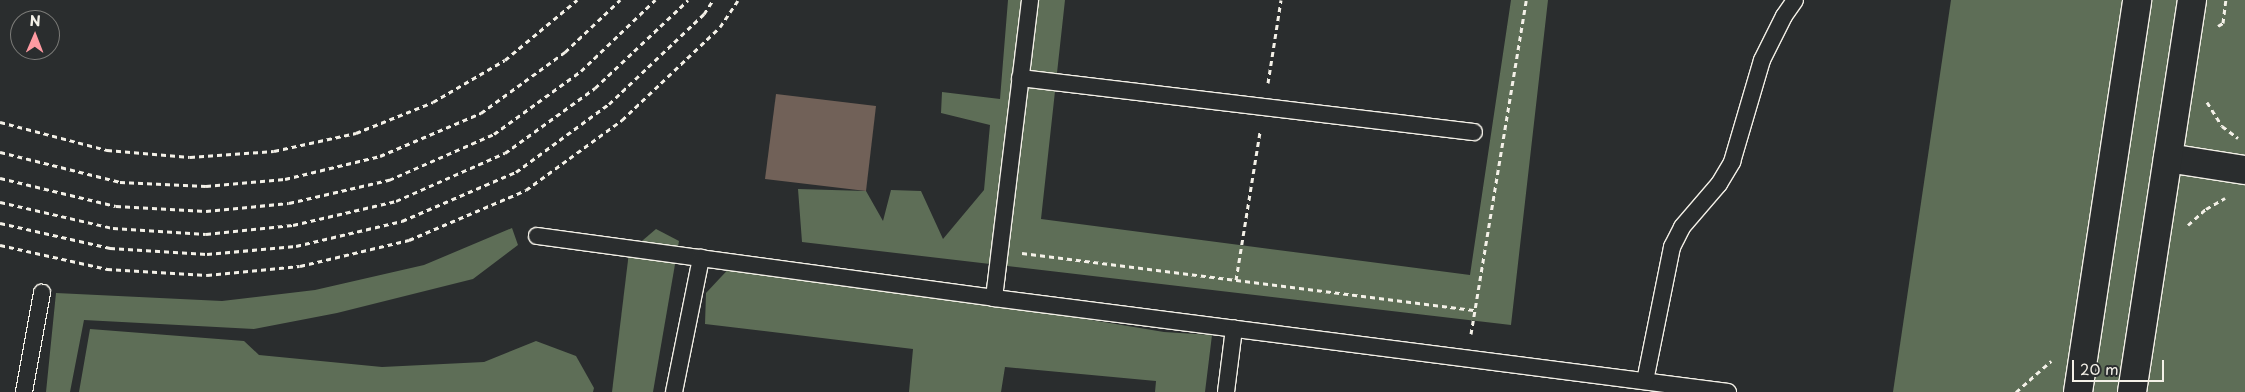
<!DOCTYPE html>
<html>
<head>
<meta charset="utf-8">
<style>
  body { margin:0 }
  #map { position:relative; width:2245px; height:392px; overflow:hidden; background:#2a2d2e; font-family:"Playpen Sans",sans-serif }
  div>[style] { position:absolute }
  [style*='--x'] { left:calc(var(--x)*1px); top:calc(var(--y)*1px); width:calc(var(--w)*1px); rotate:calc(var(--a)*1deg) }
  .green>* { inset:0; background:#5e6e57 }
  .building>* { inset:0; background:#716158 }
  .path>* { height:3px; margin-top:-1.5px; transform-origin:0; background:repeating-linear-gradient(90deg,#f4f1e8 0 5px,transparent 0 9px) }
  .roads { filter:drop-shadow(1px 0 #f4f1e8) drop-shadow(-1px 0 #f4f1e8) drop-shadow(0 1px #f4f1e8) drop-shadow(0 -1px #f4f1e8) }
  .lane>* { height:16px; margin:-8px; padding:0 8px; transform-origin:8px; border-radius:8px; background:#2a2d2e }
  .street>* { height:28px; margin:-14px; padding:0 14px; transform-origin:14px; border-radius:14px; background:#2a2d2e }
  .secondary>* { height:28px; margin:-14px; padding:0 14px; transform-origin:14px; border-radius:14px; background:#2a2d2e }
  span { translate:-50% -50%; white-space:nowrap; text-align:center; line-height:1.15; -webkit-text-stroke:5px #2a2d2e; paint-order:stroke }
  .north { position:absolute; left:10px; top:10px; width:50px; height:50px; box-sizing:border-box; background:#2a2d2e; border:1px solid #7b7b78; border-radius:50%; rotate:1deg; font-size:14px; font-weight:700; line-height:20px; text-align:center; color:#f4f1e8 }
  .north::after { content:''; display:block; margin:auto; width:18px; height:22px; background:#ff9aa2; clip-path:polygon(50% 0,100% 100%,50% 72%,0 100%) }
  .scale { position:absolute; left:2072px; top:360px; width:92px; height:22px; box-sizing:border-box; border:2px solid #f4f1e8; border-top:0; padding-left:6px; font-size:15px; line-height:18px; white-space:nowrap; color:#f4f1e8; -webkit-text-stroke:4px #2a2d2e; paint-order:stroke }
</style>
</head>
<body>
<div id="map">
  <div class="green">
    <i style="clip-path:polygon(1008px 0,1065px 0,1041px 219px,1470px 275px,1511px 0,1548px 0,1511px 325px,802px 242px,798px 189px,866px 191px,883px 221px,891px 190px,921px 191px,943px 239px,984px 190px,990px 125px,941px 113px,942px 92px,1000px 99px)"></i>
    <i style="clip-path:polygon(1951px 0,2245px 0,2245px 392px,1893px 392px)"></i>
    <i style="clip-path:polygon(512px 228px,518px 245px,473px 279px,337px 313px,254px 329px,84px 320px,70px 392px,46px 392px,56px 293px,222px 301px,315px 290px,424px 265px)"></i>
    <i style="clip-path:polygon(656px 229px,679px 241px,653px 392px,612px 392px,629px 252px)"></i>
    <i style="clip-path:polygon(736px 261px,1164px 332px,1212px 335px,1205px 392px,1155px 392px,1156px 381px,1005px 367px,1001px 392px,909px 392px,913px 349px,705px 324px,706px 293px)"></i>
    <i style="clip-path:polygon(90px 329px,244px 341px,259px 355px,382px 367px,484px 362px,536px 341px,576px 356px,594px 388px,593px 392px,79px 392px)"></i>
  </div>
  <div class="building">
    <i style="clip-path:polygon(776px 94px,876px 106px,866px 191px,765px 179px)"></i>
  </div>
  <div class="path">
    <i style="--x:2218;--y:26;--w:6;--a:-31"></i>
    <i style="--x:2223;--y:23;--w:23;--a:-83"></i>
    <i style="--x:1268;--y:83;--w:84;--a:-81.1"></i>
    <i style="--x:2207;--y:102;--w:28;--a:58"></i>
    <i style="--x:2222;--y:126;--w:20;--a:37"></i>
    <i style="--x:0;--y:122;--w:111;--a:14.7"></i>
    <i style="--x:107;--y:150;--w:83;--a:4.8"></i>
    <i style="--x:190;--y:157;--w:84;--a:-4.1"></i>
    <i style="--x:274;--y:151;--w:84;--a:-12.4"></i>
    <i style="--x:356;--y:133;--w:83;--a:-21.9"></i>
    <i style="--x:433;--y:102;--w:83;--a:-30.3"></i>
    <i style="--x:505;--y:60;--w:94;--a:-39.8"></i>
    <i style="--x:0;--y:152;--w:124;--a:14"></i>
    <i style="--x:120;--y:182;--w:86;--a:2.7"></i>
    <i style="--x:206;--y:186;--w:79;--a:-5.1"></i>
    <i style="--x:285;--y:179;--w:98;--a:-13.6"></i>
    <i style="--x:380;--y:156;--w:110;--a:-23.1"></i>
    <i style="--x:481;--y:113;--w:104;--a:-36"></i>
    <i style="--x:565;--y:52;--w:76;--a:-43.4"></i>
    <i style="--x:0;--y:178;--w:119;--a:13.6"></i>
    <i style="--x:116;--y:206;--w:90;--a:3.2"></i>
    <i style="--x:206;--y:211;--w:83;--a:-5.5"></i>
    <i style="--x:289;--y:203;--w:103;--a:-13"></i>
    <i style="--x:389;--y:180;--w:115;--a:-23.7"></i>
    <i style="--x:494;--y:134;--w:107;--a:-35.9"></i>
    <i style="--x:581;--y:71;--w:103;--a:-43.8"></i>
    <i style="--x:0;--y:202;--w:116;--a:13"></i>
    <i style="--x:113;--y:228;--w:93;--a:3.7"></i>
    <i style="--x:206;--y:234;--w:87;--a:-5.9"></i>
    <i style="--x:293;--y:225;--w:106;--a:-13.1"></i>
    <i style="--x:396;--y:201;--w:119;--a:-23.8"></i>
    <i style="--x:505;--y:153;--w:111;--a:-35.8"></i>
    <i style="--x:595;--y:88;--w:128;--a:-43.4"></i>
    <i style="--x:0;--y:223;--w:113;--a:12.8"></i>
    <i style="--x:110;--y:248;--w:97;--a:3.5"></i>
    <i style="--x:207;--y:254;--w:89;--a:-5.1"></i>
    <i style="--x:296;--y:246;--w:109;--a:-13.3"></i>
    <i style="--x:402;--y:221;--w:124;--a:-23.3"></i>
    <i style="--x:516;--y:172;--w:115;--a:-36.2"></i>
    <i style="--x:609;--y:104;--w:131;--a:-43.5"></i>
    <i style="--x:704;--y:14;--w:17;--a:-57"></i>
    <i style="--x:2188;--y:225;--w:24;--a:-42"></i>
    <i style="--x:2206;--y:209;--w:22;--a:-30"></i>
    <i style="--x:0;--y:245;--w:110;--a:12.6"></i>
    <i style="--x:107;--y:269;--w:100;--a:3.4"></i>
    <i style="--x:207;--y:275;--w:93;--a:-5.5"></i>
    <i style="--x:300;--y:266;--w:112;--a:-13.4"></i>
    <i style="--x:409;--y:240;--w:127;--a:-23.1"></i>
    <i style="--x:526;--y:190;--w:119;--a:-36.1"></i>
    <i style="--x:622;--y:120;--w:135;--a:-43.5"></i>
    <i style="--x:720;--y:27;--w:32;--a:-56"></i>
    <i style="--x:1022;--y:253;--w:457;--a:7.2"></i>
    <i style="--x:1236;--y:280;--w:151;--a:-80.8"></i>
    <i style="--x:1471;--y:334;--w:338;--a:-80.6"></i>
    <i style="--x:2016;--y:392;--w:47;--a:-41.5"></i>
  </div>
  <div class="roads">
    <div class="lane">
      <i style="--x:1020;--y:78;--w:457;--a:6.8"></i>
      <i style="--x:537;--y:236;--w:461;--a:7.7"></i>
      <i style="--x:994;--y:298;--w:740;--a:7.3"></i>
      <i style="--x:994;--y:298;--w:300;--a:-83.1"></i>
      <i style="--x:1645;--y:381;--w:137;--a:-78.6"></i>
      <i style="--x:1672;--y:247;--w:22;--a:-63"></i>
      <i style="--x:1682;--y:227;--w:57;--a:-49.3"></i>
      <i style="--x:1719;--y:184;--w:26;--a:-59"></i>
      <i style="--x:1732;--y:162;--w:106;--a:-73.6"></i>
      <i style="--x:1762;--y:60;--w:49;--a:-63.4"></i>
      <i style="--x:1784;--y:16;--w:19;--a:-55"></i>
      <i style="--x:24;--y:392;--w:101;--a:-79.7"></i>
      <i style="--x:674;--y:392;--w:137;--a:-78.6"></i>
      <i style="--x:1226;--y:392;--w:64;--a:-82.8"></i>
    </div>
    <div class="street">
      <i style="--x:2168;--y:158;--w:78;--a:8.9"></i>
    </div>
    <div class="secondary">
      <i style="--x:2078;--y:392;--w:396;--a:-81.4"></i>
      <i style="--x:2132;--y:392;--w:397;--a:-81.3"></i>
    </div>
  </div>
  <div class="north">N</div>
  <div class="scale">20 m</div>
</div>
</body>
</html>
